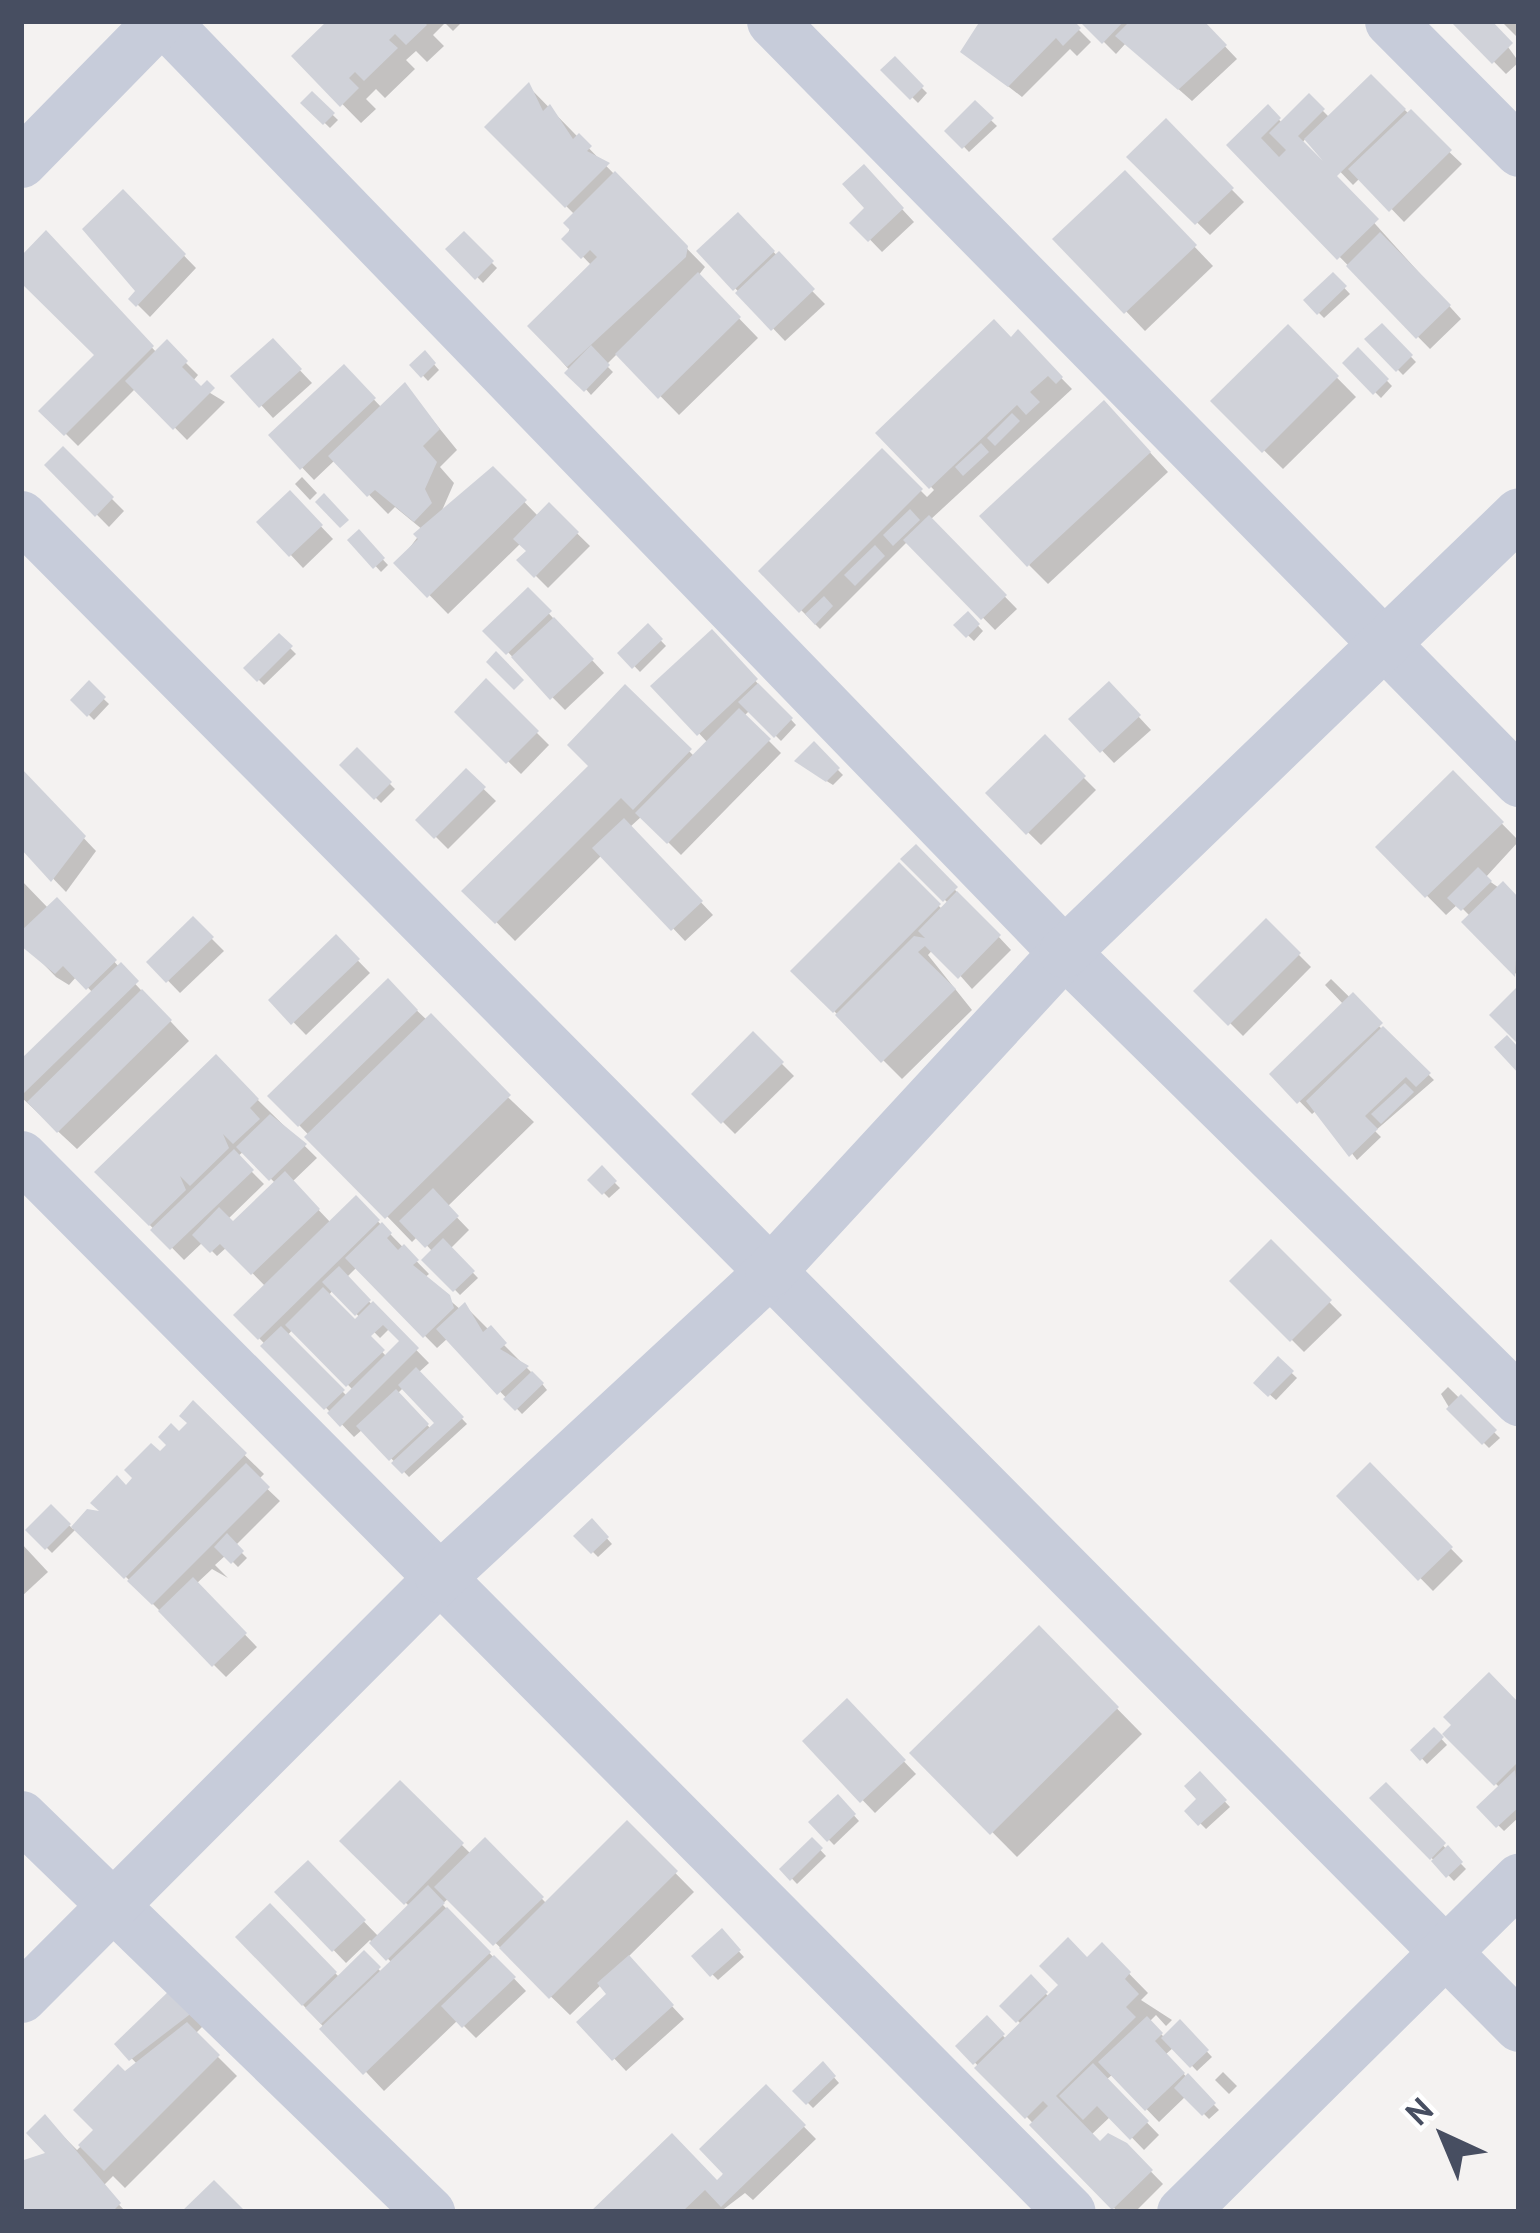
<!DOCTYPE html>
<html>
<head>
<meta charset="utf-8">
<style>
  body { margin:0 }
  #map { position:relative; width:1540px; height:2233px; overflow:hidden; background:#f4f2f1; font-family:"PT Sans",sans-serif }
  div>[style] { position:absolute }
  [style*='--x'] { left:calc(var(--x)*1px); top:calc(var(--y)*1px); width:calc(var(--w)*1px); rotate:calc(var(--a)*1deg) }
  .shadow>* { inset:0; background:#0003 }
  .building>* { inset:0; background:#d0d2d9 }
  .minor>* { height:51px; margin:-25.5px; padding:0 25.5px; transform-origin:25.5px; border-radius:25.5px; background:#c7ccda }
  span { translate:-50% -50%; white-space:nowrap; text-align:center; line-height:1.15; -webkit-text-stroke:12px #fff; paint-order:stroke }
  .frame { position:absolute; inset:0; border:24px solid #474e61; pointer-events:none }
  .north { position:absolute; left:1384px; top:2077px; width:120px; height:120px; -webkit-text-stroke:9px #fff; paint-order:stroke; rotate:316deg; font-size:33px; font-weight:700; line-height:48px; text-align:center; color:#474e61 }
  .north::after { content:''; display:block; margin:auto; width:42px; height:54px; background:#474e61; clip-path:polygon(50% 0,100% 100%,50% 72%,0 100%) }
</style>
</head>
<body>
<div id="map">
  <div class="shadow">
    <i style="clip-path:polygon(331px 21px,459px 21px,461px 23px,453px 31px,445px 23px,433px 35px,444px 46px,427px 62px,416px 51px,406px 60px,415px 69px,385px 98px,376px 89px,366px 99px,376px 109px,361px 123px,295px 56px)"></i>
    <i style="clip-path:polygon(984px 21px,1070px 21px,1091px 42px,1077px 56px,1070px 49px,1022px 97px,964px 52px)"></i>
    <i style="clip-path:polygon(1083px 21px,1201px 21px,1237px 59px,1192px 101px,1126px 43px,1116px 54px)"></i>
    <i style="clip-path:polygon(1454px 21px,1489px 21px,1519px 62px,1506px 74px)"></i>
    <i style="clip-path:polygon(1501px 21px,1519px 21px,1519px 39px)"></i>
    <i style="clip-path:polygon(895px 61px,927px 93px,918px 103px,885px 70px)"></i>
    <i style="clip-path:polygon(1371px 78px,1462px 164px,1404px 222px,1361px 177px,1353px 185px,1307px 137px,1302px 143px,1461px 319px,1430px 349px,1230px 145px,1268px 108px,1283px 124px,1309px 97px,1330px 118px)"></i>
    <i style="clip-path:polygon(529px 87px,705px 267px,698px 276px,758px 338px,679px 415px,618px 353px,606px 365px,613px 372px,591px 395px,531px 326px,592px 266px,566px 239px,575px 215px,488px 127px)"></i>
    <i style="clip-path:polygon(312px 95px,338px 120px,330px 128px,304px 103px)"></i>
    <i style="clip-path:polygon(975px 105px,997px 126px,969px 152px,949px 131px)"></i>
    <i style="clip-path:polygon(1166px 123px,1244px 202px,1210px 235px,1130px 157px)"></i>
    <i style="clip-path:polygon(864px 168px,914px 222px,882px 252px,854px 223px,869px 208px)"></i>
    <i style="clip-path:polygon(1125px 174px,1213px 266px,1145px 331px,1057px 239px)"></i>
    <i style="clip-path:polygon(123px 193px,196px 268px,150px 317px,132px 299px,140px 291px)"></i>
    <i style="clip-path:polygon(738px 216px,825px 304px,785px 341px,700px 251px)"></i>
    <i style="clip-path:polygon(46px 234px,157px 353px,167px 344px,198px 375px,192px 382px,225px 402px,187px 440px,136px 388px,78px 446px,43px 411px,98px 355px,21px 279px,21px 260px)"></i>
    <i style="clip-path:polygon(464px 235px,497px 268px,483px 283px,450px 249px)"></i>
    <i style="clip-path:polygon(1333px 276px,1350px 294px,1324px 318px,1307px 301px)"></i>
    <i style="clip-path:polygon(1382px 327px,1416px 362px,1403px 375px,1369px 340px)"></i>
    <i style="clip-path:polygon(1288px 328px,1356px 397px,1283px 469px,1214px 401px)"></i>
    <i style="clip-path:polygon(1018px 334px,1072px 389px,930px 520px,1017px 609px,995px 630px,908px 541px,820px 629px,762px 571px,882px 452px,927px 497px,934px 490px,880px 433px)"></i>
    <i style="clip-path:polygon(273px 342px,312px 383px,273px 418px,234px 376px)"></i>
    <i style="clip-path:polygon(1358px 351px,1392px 386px,1381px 398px,1346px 363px)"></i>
    <i style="clip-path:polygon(425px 354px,439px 370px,428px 381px,413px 365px)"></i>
    <i style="clip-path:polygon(344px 368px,382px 408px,405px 386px,457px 450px,440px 467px,454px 483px,440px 515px,493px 470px,539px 517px,549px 506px,590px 546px,548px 588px,520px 560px,530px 551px,521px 543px,448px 614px,398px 563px,423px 530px,395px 507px,388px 514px,335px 460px,314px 480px,272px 436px)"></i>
    <i style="clip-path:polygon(1123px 423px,1168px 472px,1048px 584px,1029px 565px)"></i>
    <i style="clip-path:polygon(63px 450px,124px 511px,109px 527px,48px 465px)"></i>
    <i style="clip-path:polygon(302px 477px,317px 493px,310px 500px,295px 484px)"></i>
    <i style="clip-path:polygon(290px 494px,333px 539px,303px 568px,260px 522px)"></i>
    <i style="clip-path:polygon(359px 534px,388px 565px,381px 572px,352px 540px)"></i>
    <i style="clip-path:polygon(528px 591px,604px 673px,565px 710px,487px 631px)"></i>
    <i style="clip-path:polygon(968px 615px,983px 631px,974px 641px,957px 625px)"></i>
    <i style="clip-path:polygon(648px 627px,666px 646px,640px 672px,622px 653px)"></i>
    <i style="clip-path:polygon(711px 633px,796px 725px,781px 741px,750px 710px,744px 716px,781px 753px,681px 855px,642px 816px,630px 827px,713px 915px,685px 941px,603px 854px,515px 941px,466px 891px,592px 766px,626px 689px,695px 757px,708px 743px,655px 686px)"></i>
    <i style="clip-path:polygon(279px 637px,296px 654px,264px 685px,247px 668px)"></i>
    <i style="clip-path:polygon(486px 682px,549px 745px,521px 774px,458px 712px)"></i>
    <i style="clip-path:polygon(89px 685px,109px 704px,94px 720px,74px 700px)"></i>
    <i style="clip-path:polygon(1109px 685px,1151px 730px,1114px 763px,1072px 719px)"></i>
    <i style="clip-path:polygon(1045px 739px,1096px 790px,1041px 845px,989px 794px)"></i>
    <i style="clip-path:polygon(814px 746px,843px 775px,833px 785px,803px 766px)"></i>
    <i style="clip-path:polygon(357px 751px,395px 789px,381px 803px,343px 765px)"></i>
    <i style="clip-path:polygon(21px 772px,96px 851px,66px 892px,21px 845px)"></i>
    <i style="clip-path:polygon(466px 772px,496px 801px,448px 849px,419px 820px)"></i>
    <i style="clip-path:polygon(1453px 774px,1519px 841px,1485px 878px,1519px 902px,1519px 977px,1465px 922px,1471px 917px,1458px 904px,1446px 915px,1379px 847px)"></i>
    <i style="clip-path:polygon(916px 848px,1011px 950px,972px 989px,935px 947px,928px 955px,972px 1010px,902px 1079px,794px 971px,899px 867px,943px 910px,949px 904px,904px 859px)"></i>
    <i style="clip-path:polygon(21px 880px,49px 909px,57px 901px,189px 1041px,77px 1149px,21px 1097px,21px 1063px,93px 993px,77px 976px,69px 985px,56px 977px,21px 941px)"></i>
    <i style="clip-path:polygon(193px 920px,224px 951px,180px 993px,150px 962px)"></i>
    <i style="clip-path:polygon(1266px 922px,1311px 967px,1243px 1036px,1198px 991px)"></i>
    <i style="clip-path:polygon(336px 938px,370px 973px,306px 1035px,272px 1000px)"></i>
    <i style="clip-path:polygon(1331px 979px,1434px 1080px,1375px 1131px,1381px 1137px,1357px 1160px,1318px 1109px,1312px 1114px,1273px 1074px,1344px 1005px,1325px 985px)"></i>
    <i style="clip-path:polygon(388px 983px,534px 1122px,447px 1207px,469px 1230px,450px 1249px,478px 1278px,460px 1295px,426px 1260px,433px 1252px,418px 1236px,412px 1242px,271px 1096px)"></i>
    <i style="clip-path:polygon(753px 1035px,794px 1076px,735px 1134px,695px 1094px)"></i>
    <i style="clip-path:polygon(evenodd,215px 1058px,317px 1158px,292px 1182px,331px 1223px,356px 1199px,429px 1274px,424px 1278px,461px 1310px,465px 1306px,539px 1380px,547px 1390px,522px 1414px,448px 1338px,437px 1348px,357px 1267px,346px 1278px,429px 1363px,418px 1373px,467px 1424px,409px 1477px,363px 1429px,354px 1437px,237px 1315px,266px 1287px,227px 1247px,217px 1256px,203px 1242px,184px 1260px,98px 1172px,215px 1058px,244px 1151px,276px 1184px,233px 1225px,227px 1220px,264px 1184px,237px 1157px,244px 1151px,215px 1058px,333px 1290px,380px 1338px,390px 1328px,403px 1341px,387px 1357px,328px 1296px,333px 1290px,215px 1058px,293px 1329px,354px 1391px,348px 1397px,287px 1336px,293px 1329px,215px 1058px,404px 1387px,438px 1423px,431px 1429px,397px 1394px,404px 1387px)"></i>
    <i style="clip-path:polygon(602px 1170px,620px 1188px,609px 1198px,591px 1180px)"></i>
    <i style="clip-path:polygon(1271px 1243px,1342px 1315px,1304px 1352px,1233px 1281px)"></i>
    <i style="clip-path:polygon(1278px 1360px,1297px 1378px,1276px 1400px,1257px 1383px)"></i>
    <i style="clip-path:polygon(1448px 1387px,1500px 1438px,1489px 1448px,1450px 1409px,1441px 1394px)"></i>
    <i style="clip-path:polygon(193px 1405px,264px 1474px,258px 1480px,280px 1501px,235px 1546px,247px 1558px,238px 1567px,226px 1555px,215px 1565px,228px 1578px,212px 1569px,196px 1584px,257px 1647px,226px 1677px,77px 1528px,52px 1553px,29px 1530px,51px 1508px,73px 1529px,88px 1513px,107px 1516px,191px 1424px)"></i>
    <i style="clip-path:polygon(1370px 1466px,1463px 1561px,1433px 1591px,1340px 1496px)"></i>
    <i style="clip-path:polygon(592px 1522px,612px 1544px,598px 1557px,577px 1536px)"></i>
    <i style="clip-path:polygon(21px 1543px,48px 1572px,21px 1597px)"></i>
    <i style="clip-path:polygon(1039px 1629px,1142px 1734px,1017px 1857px,914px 1753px)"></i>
    <i style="clip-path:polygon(1489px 1676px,1519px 1707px,1519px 1817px,1504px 1831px,1480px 1807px,1500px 1788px,1447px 1734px)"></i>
    <i style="clip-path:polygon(847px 1702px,916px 1774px,875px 1813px,806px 1741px)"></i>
    <i style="clip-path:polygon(1434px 1731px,1447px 1745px,1427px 1764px,1414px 1750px)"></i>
    <i style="clip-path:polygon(1200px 1775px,1230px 1807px,1206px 1829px,1188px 1811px,1200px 1799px)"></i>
    <i style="clip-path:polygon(400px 1784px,472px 1855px,485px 1841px,547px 1904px,627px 1824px,694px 1892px,627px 1958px,684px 2019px,626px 2071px,580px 2022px,610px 1994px,602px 1984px,570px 2015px,449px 1898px,442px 1904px,526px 1991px,476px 2038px,458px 2020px,384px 2091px,239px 1937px,270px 1907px,340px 1978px,364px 1954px,382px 1973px,392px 1963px,370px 1940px,346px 1963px,278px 1892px,308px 1864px,379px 1937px,410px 1907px,344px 1841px)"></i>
    <i style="clip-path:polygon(1385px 1786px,1466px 1869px,1454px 1881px,1373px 1798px)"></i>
    <i style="clip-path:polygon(838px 1798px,859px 1821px,834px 1845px,812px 1822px)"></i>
    <i style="clip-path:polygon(812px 1841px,826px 1856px,797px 1884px,783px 1869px)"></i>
    <i style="clip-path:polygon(722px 1933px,744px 1957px,718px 1980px,695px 1957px)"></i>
    <i style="clip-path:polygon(1102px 1946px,1148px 1993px,1141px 2000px,1172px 2020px,1166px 2026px,1156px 2015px,1149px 2022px,1165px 2038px,1180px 2023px,1212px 2057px,1197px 2071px,1174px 2047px,1165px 2055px,1219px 2110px,1209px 2119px,1186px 2096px,1159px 2122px,1113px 2074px,1106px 2080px,1159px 2135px,1144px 2150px,1111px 2116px,1091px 2135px,1100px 2145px,1125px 2145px,1163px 2184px,1135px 2212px,1118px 2212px,959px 2046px,987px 2019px,1007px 2040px,1022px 2025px,1003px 2006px,1031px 1979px,1050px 1998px)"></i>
    <i style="clip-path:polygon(171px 1993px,203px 2026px,195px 2034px,237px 2076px,125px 2188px,113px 2176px,102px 2187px,126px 2212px,21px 2212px,21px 2166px,51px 2154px,45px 2118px,77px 2150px,98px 2130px,138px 2065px,118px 2044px)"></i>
    <i style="clip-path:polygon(823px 2065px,839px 2083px,813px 2108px,796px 2091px)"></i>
    <i style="clip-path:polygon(1223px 2072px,1237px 2086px,1229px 2094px,1215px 2080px)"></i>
    <i style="clip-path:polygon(766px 2088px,816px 2139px,753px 2200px,745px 2193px,720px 2212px,595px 2212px,718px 2184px)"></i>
  </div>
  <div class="building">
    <i style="clip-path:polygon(327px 21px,423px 21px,427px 25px,406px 45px,395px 34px,389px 40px,398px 48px,364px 81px,355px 72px,349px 78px,359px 88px,340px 107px,291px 56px)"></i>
    <i style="clip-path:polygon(980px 21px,1074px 21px,1081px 28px,1063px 46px,1056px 38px,1008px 87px,960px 52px)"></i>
    <i style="clip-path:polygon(1079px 21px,1124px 21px,1102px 44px)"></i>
    <i style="clip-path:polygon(1130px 21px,1204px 21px,1227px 45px,1178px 90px,1115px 36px)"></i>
    <i style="clip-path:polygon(1450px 21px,1492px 21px,1513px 43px,1492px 64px)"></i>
    <i style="clip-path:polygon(895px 56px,924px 86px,910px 100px,880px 70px)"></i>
    <i style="clip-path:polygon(1371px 74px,1406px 109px,1337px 176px,1379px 219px,1337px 260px,1226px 145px,1268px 104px,1281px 118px,1261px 138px,1279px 157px,1286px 150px,1269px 133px,1309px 93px,1325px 109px,1298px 136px,1323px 161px,1304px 139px)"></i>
    <i style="clip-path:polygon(529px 82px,543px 111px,550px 104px,573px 139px,579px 133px,592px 146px,587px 151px,610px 163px,565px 208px,484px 127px)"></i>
    <i style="clip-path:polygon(312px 91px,335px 113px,323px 125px,300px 103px)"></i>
    <i style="clip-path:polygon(975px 100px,994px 118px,962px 149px,944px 131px)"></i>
    <i style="clip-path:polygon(1411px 109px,1452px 150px,1389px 212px,1348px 169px)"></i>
    <i style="clip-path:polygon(1166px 118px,1234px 188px,1195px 225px,1126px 157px)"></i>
    <i style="clip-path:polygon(864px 164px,904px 208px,868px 242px,849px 223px,864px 208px,842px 184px)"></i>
    <i style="clip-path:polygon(1125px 170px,1197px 245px,1124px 314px,1052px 239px)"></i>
    <i style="clip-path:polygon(615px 171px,688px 246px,686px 257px,567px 367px,527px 326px,597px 257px,590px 250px,581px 259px,561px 239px,570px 230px,563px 223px)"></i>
    <i style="clip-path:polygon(123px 189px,186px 254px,136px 307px,128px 299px,135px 291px,82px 229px)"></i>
    <i style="clip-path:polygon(738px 212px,775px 251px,733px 291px,696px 251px)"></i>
    <i style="clip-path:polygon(46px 230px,154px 346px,64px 436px,38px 411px,94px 355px,21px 283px,21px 256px)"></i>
    <i style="clip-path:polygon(464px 231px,494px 261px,475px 280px,445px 249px)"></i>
    <i style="clip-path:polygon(1380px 232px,1451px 305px,1416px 339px,1346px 266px)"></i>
    <i style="clip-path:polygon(779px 251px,815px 289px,771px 331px,735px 293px)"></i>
    <i style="clip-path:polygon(698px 272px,741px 317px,658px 399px,615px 354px)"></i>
    <i style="clip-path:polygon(1333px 272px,1347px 286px,1317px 315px,1303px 300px)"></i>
    <i style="clip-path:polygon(994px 319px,1011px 337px,1018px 329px,1063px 377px,1056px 384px,1048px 376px,1030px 392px,1040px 402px,1026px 415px,1017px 405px,929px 489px,875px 433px)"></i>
    <i style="clip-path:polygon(1382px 323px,1413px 355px,1396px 372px,1364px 339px)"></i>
    <i style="clip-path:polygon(1288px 324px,1339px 376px,1262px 453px,1210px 401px)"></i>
    <i style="clip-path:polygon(273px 338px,302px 369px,259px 408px,230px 376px)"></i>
    <i style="clip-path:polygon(167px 339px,188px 361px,182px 367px,201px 386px,207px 380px,215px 388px,173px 430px,125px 381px)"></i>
    <i style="clip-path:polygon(591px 345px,610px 365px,584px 392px,564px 373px)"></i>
    <i style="clip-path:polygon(1358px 347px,1389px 379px,1373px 395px,1342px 363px)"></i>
    <i style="clip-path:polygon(425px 350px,436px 363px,421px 378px,409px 365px)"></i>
    <i style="clip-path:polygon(344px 364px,376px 398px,300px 470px,268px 435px)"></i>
    <i style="clip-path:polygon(405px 382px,440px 429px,423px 446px,437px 462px,425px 489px,432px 503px,414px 522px,375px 490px,367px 497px,328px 456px)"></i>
    <i style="clip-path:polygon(1104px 400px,1151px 452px,1027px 567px,979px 516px)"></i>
    <i style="clip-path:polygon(1012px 413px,1020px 421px,995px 446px,987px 438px)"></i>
    <i style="clip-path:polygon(981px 443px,989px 452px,963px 476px,955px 467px)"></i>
    <i style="clip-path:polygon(63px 446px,114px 497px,95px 517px,44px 465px)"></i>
    <i style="clip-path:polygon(882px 448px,923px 489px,799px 613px,758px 571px)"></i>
    <i style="clip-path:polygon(493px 466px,527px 500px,427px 598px,393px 563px,418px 539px,413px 534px)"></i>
    <i style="clip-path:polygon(290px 490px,323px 525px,289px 557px,256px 522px)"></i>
    <i style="clip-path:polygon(324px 493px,349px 520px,340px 528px,315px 502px)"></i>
    <i style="clip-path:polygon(549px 502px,579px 532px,534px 578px,516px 560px,526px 551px,513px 539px)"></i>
    <i style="clip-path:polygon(910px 509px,920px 520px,893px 546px,883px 535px)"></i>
    <i style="clip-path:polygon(929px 515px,1007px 595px,981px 620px,903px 540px)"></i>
    <i style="clip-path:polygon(359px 529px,385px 558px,373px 569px,347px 540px)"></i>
    <i style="clip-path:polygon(875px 545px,885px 556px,855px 586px,844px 575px)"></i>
    <i style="clip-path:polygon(528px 587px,552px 611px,506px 655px,482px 631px)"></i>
    <i style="clip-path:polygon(824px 596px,833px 606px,815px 625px,805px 614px)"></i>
    <i style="clip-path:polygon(968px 611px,980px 624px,966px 638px,953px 625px)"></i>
    <i style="clip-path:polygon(554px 617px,594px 659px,550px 700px,511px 657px)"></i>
    <i style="clip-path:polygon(648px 623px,663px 639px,632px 669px,617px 653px)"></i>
    <i style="clip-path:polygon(712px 629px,758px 679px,697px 736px,650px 686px)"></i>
    <i style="clip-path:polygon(279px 633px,293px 646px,257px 682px,243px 668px)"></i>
    <i style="clip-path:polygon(496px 651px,524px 680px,514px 690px,486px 662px)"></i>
    <i style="clip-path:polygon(486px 678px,539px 731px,506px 764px,454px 712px)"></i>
    <i style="clip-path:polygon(89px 680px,106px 697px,87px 717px,70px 700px)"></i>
    <i style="clip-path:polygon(1109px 681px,1141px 715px,1100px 753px,1068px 719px)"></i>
    <i style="clip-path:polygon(758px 683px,793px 718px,774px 738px,738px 702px)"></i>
    <i style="clip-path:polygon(625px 684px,692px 749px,633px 810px,621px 798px,495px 924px,461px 891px,588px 766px,567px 745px)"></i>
    <i style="clip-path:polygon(739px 708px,771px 739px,667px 844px,635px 813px)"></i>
    <i style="clip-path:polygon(1045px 734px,1086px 776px,1026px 835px,985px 793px)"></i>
    <i style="clip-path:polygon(814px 741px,840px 768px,826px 782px,794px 761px)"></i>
    <i style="clip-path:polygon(357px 747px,392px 782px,374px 800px,339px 765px)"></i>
    <i style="clip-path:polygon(21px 768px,86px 836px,51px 882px,21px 849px)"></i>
    <i style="clip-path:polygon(466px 768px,486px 787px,434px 839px,415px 820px)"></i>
    <i style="clip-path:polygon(1453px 770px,1504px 822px,1425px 898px,1375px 847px)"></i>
    <i style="clip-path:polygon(624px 818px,703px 901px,671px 931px,592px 848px)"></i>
    <i style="clip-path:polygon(916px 844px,958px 887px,943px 902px,900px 859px)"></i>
    <i style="clip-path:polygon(899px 862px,941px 904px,833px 1013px,790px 971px)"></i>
    <i style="clip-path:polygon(1478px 867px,1492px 881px,1461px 911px,1447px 898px)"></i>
    <i style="clip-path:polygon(1503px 881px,1519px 898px,1515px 977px,1461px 922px)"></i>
    <i style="clip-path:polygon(957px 891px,1001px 935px,958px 979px,925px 946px,918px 952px,956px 989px,881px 1063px,835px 1015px,914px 936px,925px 938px,918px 931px)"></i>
    <i style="clip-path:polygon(57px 897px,117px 960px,86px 990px,63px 966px,55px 974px,21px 946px,21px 931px)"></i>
    <i style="clip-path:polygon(193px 916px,214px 937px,166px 983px,146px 962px)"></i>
    <i style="clip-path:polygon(1266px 918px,1301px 953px,1228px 1026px,1193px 991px)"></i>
    <i style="clip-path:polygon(336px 934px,360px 959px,291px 1025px,268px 1000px)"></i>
    <i style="clip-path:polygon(121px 962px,139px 981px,21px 1096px,21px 1059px)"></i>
    <i style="clip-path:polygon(388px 978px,418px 1010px,298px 1127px,267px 1096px)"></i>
    <i style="clip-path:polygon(1519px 985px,1519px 1045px,1489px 1015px)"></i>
    <i style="clip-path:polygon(142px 989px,172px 1020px,57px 1133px,27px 1102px)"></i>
    <i style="clip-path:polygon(1353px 992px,1383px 1023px,1297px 1104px,1269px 1074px)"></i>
    <i style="clip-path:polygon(431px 1013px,511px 1095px,385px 1219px,304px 1137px)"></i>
    <i style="clip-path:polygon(1383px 1026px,1431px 1073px,1416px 1087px,1406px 1077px,1365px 1116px,1378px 1129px,1349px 1157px,1306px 1101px)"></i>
    <i style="clip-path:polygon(753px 1031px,784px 1062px,721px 1124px,691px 1094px)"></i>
    <i style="clip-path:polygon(1507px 1035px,1519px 1048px,1519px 1074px,1494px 1047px)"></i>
    <i style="clip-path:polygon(216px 1054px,259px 1099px,250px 1108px,260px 1119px,233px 1144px,223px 1134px,229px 1148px,190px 1186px,180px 1176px,186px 1190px,149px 1226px,94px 1172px)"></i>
    <i style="clip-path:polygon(1405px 1083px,1414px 1092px,1381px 1124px,1371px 1114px)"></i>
    <i style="clip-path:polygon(270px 1114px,307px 1144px,269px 1181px,236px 1147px)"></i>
    <i style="clip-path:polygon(234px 1149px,254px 1170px,170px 1250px,150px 1230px)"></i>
    <i style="clip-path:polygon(602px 1165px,617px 1181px,602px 1195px,587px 1180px)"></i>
    <i style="clip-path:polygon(285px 1171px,320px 1209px,251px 1275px,220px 1244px,210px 1253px,192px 1235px,219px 1207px,233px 1221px)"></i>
    <i style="clip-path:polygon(433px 1188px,459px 1216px,425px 1248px,399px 1221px)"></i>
    <i style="clip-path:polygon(356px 1195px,380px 1220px,258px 1340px,233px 1315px)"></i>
    <i style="clip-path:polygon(382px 1222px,392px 1233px,387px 1238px,398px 1250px,404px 1244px,419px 1260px,413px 1265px,450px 1295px,454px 1308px,423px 1338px,345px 1258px)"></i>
    <i style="clip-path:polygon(443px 1238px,475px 1271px,453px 1292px,421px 1260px)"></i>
    <i style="clip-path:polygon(1271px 1239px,1332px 1300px,1290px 1342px,1229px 1281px)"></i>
    <i style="clip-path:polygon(339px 1266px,371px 1300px,355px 1316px,322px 1282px)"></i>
    <i style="clip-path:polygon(323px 1287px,355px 1319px,373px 1301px,419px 1348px,340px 1427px,327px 1413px,399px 1341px,383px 1325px,371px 1336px,385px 1350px,346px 1387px,285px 1325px)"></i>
    <i style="clip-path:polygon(465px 1302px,483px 1332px,491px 1325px,507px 1343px,500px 1349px,529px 1366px,497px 1395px,436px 1329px)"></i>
    <i style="clip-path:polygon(281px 1326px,345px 1390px,324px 1410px,260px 1346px)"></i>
    <i style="clip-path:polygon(1278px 1356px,1294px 1371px,1268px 1397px,1253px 1383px)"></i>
    <i style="clip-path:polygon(416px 1367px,464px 1417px,402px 1474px,391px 1463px,434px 1423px,398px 1385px)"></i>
    <i style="clip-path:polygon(532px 1371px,544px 1383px,515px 1411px,503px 1399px)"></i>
    <i style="clip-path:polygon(396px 1389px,429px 1424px,389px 1461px,356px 1426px)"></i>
    <i style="clip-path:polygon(1461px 1394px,1497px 1430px,1482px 1445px,1446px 1409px)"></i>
    <i style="clip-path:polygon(193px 1400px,247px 1453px,124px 1579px,71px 1527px,87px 1509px,99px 1511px,90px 1503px,117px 1475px,126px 1485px,132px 1478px,124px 1470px,151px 1443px,160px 1451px,166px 1445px,158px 1437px,171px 1423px,179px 1431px,187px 1423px,179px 1416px)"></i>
    <i style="clip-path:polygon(1370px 1462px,1453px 1547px,1418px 1581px,1336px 1496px)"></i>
    <i style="clip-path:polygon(246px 1463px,270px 1487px,152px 1605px,127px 1581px)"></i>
    <i style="clip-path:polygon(51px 1504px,71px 1524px,45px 1550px,25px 1530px)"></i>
    <i style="clip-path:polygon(592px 1518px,609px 1537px,591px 1554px,573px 1536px)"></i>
    <i style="clip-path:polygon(227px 1533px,244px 1551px,231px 1564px,214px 1547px)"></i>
    <i style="clip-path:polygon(193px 1577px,247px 1633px,212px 1667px,158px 1611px)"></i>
    <i style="clip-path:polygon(1039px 1625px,1119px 1707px,990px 1835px,909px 1753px)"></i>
    <i style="clip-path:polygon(1489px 1672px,1519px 1703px,1519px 1761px,1494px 1786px,1442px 1734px,1451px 1725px,1443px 1717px)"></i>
    <i style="clip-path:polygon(847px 1698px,906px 1760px,860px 1803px,802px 1741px)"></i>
    <i style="clip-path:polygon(1434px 1727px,1444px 1737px,1420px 1761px,1410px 1750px)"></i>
    <i style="clip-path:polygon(1515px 1770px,1519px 1807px,1496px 1828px,1476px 1807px)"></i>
    <i style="clip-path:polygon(1200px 1771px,1227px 1800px,1198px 1826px,1184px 1811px,1196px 1799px,1184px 1786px)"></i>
    <i style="clip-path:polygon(400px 1780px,464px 1843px,404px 1905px,339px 1841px)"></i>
    <i style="clip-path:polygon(1386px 1782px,1446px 1843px,1430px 1860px,1369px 1798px)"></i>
    <i style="clip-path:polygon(838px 1794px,856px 1814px,827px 1842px,808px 1822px)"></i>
    <i style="clip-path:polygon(627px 1820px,678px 1871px,549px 1999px,499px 1948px)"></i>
    <i style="clip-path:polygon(485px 1837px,544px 1897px,493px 1946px,434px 1887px)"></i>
    <i style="clip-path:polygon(812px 1837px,823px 1848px,790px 1881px,779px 1869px)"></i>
    <i style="clip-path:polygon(1448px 1845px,1463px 1862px,1446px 1878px,1431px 1861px)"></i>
    <i style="clip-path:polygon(308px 1860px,366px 1920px,332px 1952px,274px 1892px)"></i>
    <i style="clip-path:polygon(428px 1885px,445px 1903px,386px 1961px,369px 1943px)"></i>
    <i style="clip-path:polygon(270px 1903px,337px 1972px,302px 2006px,235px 1937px)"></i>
    <i style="clip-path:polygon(447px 1907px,491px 1952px,363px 2075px,319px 2029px)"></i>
    <i style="clip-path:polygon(722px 1928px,741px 1950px,710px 1977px,691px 1956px)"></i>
    <i style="clip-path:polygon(1068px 1937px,1087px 1957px,1102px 1942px,1131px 1972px,1125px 1979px,1139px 1994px,1126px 2007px,1136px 2017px,1056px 2096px,1100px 2141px,1108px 2133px,1127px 2143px,1153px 2170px,1112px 2210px,1029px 2125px,1048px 2106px,1043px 2101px,1025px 2119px,974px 2068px,1058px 1985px,1039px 1966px)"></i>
    <i style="clip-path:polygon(364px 1950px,381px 1967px,321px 2024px,305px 2008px)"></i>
    <i style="clip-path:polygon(494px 1955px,516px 1977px,462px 2028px,441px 2006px)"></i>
    <i style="clip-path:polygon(629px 1955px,674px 2005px,612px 2061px,576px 2022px,606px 1994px,597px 1983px)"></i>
    <i style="clip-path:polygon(1031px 1974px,1048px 1992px,1016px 2023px,999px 2006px)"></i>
    <i style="clip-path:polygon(171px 1989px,193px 2012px,129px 2061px,114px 2044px)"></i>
    <i style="clip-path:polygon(987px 2015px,1005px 2034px,973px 2065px,955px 2046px)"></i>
    <i style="clip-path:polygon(1147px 2016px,1163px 2033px,1155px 2041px,1185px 2073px,1145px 2111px,1098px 2062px)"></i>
    <i style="clip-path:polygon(1180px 2019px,1209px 2050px,1190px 2068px,1161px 2038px)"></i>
    <i style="clip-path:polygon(187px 2022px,220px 2055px,104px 2171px,78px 2145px,93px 2130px,73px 2110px,118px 2064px,125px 2071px)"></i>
    <i style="clip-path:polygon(823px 2061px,836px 2076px,806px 2105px,792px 2091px)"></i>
    <i style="clip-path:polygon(1093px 2063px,1149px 2121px,1130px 2140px,1097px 2106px,1083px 2120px,1059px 2096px)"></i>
    <i style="clip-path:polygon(1188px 2073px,1216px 2103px,1202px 2116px,1174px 2088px)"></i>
    <i style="clip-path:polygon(766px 2084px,806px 2125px,721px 2207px,705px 2190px,682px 2212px,590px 2212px,672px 2133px,717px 2180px,723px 2174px,699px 2149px)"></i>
    <i style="clip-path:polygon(45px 2114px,121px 2203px,112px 2212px,21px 2212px,21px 2161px,45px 2153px,26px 2133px)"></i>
    <i style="clip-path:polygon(214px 2180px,246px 2212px,181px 2212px)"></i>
  </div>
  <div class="minor">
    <i style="--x:164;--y:21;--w:1295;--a:45.97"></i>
    <i style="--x:1064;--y:952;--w:639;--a:44.56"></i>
    <i style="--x:772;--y:21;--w:1066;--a:45.49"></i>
    <i style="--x:1390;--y:21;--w:183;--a:45.2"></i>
    <i style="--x:21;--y:162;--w:197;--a:-45.6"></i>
    <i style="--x:21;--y:516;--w:2127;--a:45.23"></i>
    <i style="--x:21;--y:1156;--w:1488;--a:45.19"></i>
    <i style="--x:21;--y:1816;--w:569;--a:44.14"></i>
    <i style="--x:21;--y:1997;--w:593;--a:-45.07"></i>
    <i style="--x:440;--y:1577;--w:450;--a:-42.8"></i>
    <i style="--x:770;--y:1271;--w:434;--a:-47.3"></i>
    <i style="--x:1064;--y:952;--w:632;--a:-43.97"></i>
    <i style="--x:1182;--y:2212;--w:474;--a:-44.7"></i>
  </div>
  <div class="frame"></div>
  <div class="north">N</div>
</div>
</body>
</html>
